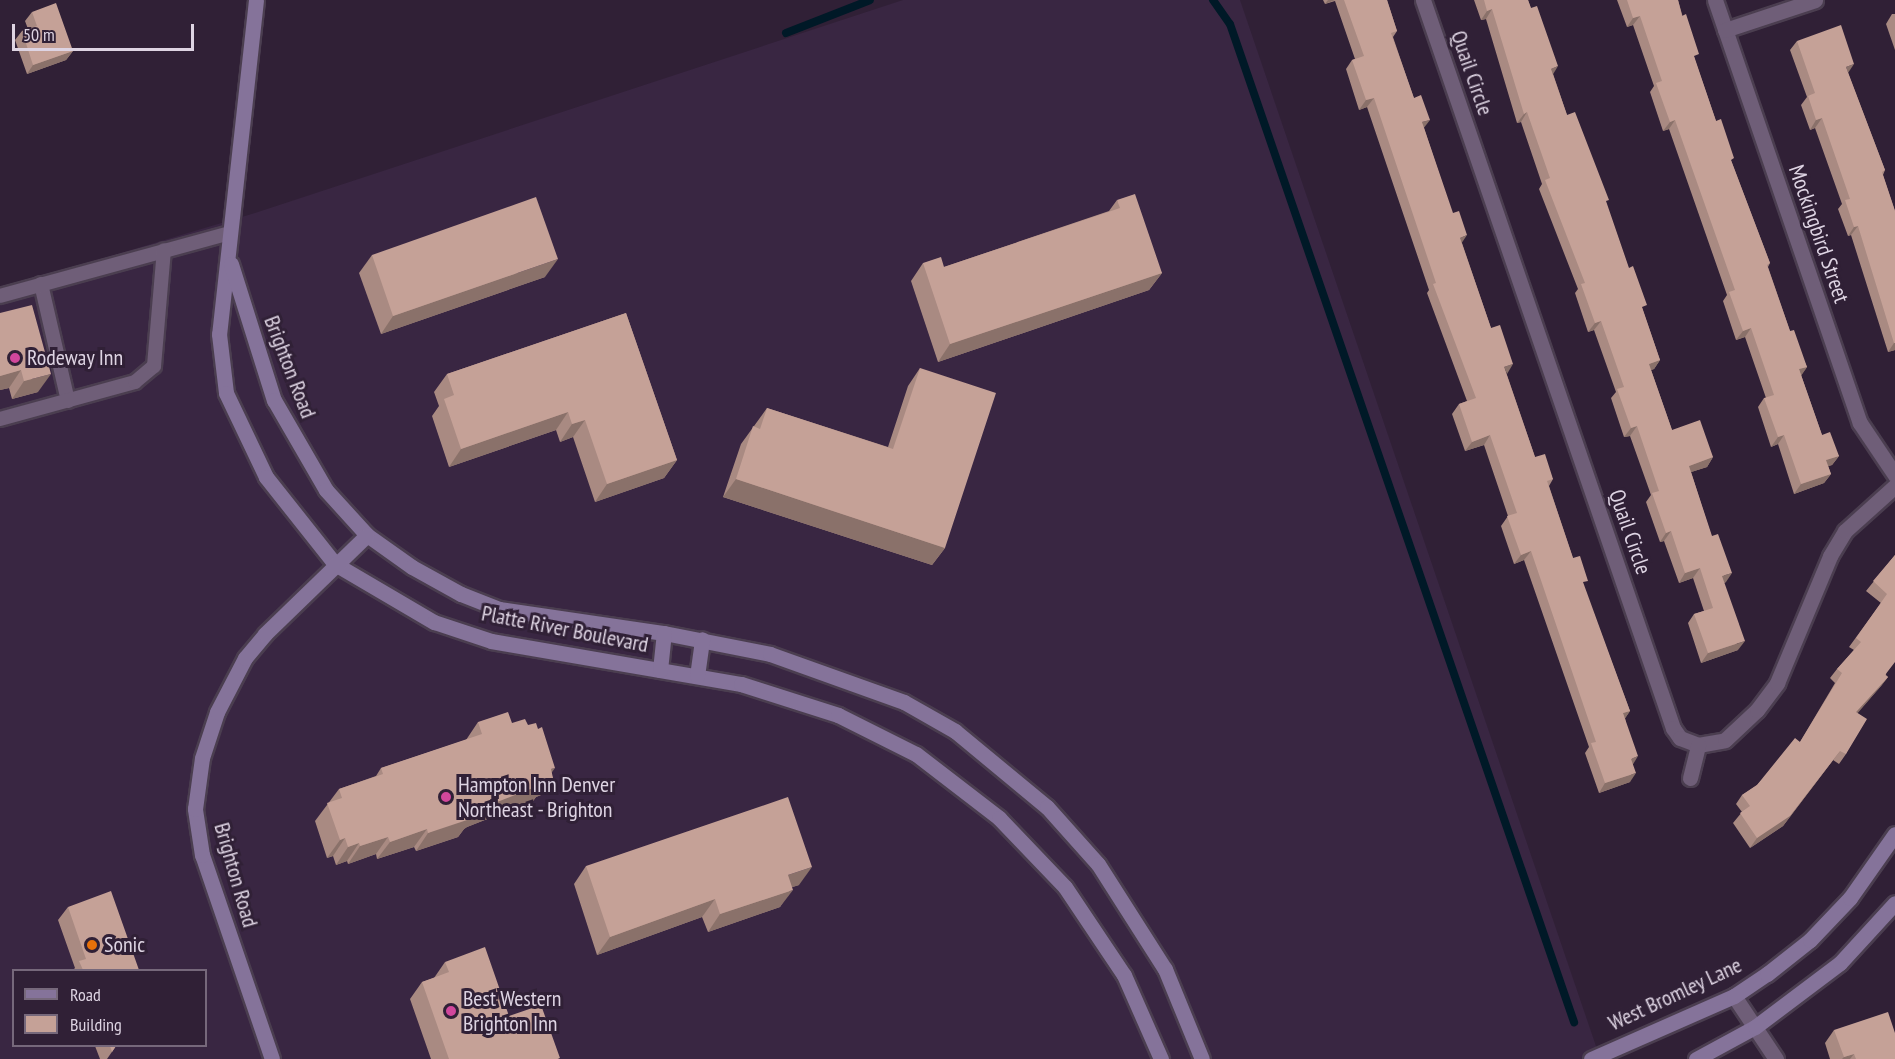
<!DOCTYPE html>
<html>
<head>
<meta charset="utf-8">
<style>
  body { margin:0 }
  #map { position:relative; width:1895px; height:1059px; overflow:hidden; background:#302036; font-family:"PT Sans Narrow",sans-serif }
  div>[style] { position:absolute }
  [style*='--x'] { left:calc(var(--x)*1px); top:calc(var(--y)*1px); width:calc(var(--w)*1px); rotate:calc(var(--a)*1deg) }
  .built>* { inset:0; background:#392642 }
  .stream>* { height:8px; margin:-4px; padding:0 4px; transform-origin:4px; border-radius:4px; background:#001927 }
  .roads { filter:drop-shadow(2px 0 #4b3e50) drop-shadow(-2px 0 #4b3e50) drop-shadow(0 2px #4b3e50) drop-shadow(0 -2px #4b3e50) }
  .lane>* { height:14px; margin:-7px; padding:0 7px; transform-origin:7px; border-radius:7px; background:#6f5e78 }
  .street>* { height:15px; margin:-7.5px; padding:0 7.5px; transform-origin:7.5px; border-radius:7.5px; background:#6f5e78 }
  .secondary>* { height:15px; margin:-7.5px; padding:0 7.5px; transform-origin:7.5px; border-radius:7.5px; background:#85739a }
  .wall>* { inset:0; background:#a98a82 }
  .shaded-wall>* { inset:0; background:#8a716a }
  .building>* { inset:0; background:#c5a197 }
  .dots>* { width:16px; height:16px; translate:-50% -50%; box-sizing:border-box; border:3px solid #302036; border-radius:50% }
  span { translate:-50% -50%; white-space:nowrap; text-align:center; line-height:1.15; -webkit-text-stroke:6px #302036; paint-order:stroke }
  .street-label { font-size:22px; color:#ded4e3 }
  .poi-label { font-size:22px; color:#ded4e3 }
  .left { translate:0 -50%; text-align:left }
  .legend { position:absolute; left:12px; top:969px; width:195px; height:78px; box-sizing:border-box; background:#302036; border:2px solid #76687b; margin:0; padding:8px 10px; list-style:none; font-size:18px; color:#ded4e3 }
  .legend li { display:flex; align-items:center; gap:12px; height:30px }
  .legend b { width:30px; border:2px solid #76687b }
  .scale { position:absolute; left:12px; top:24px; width:182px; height:27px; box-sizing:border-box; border:3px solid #ded4e3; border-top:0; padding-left:8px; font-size:18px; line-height:21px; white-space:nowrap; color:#ded4e3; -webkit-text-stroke:4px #302036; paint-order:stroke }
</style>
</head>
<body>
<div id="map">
  <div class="built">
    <i style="clip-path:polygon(evenodd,903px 0,1240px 0,1599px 1055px,1591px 1059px,0 1059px,0 289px,255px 213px,903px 0,14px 970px,206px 970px,206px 1046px,14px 1046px,14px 970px)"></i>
  </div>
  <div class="stream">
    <i style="--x:1213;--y:0;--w:29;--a:55"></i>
    <i style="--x:1230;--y:24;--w:1056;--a:70.98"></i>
    <i style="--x:786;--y:33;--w:90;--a:-21.4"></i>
  </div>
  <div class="roads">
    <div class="lane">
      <i style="--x:41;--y:284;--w:120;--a:77"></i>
      <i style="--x:0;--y:296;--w:238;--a:-15.3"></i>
      <i style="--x:0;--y:419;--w:140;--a:-15.3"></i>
      <i style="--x:135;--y:382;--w:25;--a:-40"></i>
      <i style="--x:154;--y:366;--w:116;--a:-85.1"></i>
    </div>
    <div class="street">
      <i style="--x:1423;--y:0;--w:770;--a:71.05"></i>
      <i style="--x:1673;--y:728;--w:12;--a:55"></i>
      <i style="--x:1680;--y:738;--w:19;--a:21"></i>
      <i style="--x:1698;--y:745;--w:27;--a:-10"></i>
      <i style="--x:1725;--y:740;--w:44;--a:-43.2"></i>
      <i style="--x:1757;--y:710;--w:34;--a:-53"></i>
      <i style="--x:1777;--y:683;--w:138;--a:-67.3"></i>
      <i style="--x:1830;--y:556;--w:29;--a:-59"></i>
      <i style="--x:1845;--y:531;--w:67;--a:-42"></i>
      <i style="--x:1715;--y:0;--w:447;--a:71.1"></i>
      <i style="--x:1860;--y:423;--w:63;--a:56.1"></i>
      <i style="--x:1725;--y:30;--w:95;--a:-18.4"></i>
      <i style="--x:1690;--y:778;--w:34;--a:-76"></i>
      <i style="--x:1734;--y:996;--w:76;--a:56.3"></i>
    </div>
    <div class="secondary">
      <i style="--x:256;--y:0;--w:336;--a:96.3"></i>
      <i style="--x:219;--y:334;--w:59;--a:83.2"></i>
      <i style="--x:226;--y:393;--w:93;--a:64.5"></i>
      <i style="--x:266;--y:477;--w:111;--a:51.6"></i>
      <i style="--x:335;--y:564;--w:115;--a:30.4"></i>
      <i style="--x:434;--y:622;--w:60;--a:18.4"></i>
      <i style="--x:491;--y:641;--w:254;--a:9.8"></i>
      <i style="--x:741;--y:684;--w:102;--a:17.7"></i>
      <i style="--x:838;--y:715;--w:87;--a:26.6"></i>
      <i style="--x:916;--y:754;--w:105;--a:37.6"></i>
      <i style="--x:999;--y:818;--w:95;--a:46.3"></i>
      <i style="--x:1065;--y:887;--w:106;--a:56.2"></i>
      <i style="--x:1124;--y:975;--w:92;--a:66.2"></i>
      <i style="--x:231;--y:264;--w:143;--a:72.5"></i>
      <i style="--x:274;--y:400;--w:104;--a:60"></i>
      <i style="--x:326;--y:490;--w:61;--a:47.7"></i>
      <i style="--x:367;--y:535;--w:55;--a:35.4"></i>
      <i style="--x:412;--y:567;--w:56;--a:28.9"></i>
      <i style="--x:461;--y:594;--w:41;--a:21.5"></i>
      <i style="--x:499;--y:609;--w:167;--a:8.3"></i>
      <i style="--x:664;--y:633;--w:108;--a:11.2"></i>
      <i style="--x:770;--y:654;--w:142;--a:19.7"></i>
      <i style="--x:904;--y:702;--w:59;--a:29.6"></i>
      <i style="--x:955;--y:731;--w:119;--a:39.6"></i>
      <i style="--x:1047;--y:807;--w:76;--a:48.2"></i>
      <i style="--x:1098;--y:864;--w:125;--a:57.5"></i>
      <i style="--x:1165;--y:969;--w:97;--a:67.7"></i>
      <i style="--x:660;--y:670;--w:37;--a:-84"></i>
      <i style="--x:697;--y:676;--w:37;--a:-82"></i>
      <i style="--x:272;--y:1059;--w:216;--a:-108.9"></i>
      <i style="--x:202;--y:855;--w:47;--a:-98.7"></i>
      <i style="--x:195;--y:809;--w:51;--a:-82.2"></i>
      <i style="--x:202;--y:758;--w:48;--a:-71.9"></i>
      <i style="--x:217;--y:712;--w:61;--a:-62.6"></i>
      <i style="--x:245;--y:658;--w:31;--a:-50"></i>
      <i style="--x:265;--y:634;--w:142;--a:-44.1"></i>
      <i style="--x:1591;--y:1059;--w:156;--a:-23.8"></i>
      <i style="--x:1734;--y:996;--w:40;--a:-34"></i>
      <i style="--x:1767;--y:974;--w:55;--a:-38.3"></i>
      <i style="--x:1810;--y:940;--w:58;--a:-46.4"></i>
      <i style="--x:1850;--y:898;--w:78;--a:-54.9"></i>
      <i style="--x:1696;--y:1059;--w:67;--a:-28.5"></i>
      <i style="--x:1755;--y:1027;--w:106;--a:-37"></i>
      <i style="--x:1840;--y:963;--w:81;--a:-47.5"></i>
    </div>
  </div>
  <div class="wall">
    <i style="clip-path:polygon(1323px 0,1387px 0,1397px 31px,1393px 37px,1424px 128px,1462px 243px,1535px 457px,1553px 479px,1549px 486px,1573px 558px,1630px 711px,1625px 718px,1633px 764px,1630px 782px,1599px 793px,1585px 753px,1589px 747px,1524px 560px,1514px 564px,1501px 526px,1508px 516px,1484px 445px,1465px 451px,1452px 414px,1459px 404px,1467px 401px,1427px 293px,1429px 290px,1367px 107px,1359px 110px,1346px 69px,1352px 60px,1355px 59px,1335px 1px,1325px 4px)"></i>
    <i style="clip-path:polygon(1474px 0,1528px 0,1567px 115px,1606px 203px,1660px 360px,1654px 369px,1651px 370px,1672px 430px,1713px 457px,1707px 467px,1691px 472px,1726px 582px,1724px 583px,1738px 650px,1701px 663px,1688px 623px,1694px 614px,1704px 611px,1693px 578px,1679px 583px,1664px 541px,1660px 542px,1646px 502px,1651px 495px,1630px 436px,1624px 437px,1611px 398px,1616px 392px,1594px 330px,1588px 332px,1575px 293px,1578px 289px,1539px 189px,1542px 184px,1521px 122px,1517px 123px,1486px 19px,1481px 20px)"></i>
    <i style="clip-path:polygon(1617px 0,1678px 0,1695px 60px,1716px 121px,1770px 263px,1768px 267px,1790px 331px,1807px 367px,1801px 375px,1822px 435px,1839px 456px,1832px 465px,1828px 466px,1831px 474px,1824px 483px,1794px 494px,1778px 444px,1771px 447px,1758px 407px,1764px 398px,1766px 398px,1745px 337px,1736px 340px,1723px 301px,1727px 295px,1669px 129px,1663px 131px,1650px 92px,1654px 86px,1633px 25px,1627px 27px)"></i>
    <i style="clip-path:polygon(32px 12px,73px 51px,66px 60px,27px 74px,15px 40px,22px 31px,28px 29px,25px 21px)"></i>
    <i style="clip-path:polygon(1892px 14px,1895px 14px,1895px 50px,1886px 24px)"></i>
    <i style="clip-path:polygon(1797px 41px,1848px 73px,1885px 170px,1883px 175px,1895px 211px,1895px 350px,1888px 352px,1851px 235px,1848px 236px,1838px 209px,1842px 204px,1815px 128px,1810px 130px,1801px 105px,1807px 97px,1790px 50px)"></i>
    <i style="clip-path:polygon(1117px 200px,1162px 273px,1149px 290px,938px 362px,911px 281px,923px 263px,944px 267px,1109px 211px)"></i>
    <i style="clip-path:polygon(372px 255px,545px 277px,381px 334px,359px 273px)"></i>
    <i style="clip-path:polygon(0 313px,38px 392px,12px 399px,9px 388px,0 390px)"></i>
    <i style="clip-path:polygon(626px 313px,677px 460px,664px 478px,595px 502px,573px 437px,560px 442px,556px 430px,449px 467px,432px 416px,439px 406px,434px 392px,447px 374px)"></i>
    <i style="clip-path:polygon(920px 368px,945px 548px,932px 565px,723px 497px,741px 444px,767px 408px,888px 447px,908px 386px)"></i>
    <i style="clip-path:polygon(1895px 555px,1886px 675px,1888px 677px,1881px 686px,1857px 713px,1846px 754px,1839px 764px,1833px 760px,1783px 826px,1750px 848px,1733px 823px,1742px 812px,1736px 804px,1742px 795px,1757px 785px,1800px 742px,1835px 683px,1830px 678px,1837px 669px,1854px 650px,1849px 647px,1881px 603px,1866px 591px)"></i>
    <i style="clip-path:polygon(478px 722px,512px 723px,528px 725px,553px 778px,541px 795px,536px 797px,533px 801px,467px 827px,464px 829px,458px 837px,416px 851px,414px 847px,377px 859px,376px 854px,348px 864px,347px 861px,336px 865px,333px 856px,327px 858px,315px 821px,339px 789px,376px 776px,381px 768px,466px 740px)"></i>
    <i style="clip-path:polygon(586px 866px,799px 885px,792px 887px,780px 907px,708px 932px,702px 917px,597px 955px,574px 884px)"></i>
    <i style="clip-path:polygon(68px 907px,139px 970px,73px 970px,75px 968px,58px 920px)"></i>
    <i style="clip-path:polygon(445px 962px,509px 1016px,559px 1059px,431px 1059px,410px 999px,422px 982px,434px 978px)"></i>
    <i style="clip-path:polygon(1834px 1030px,1895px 1059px,1830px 1059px,1825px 1043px)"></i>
    <i style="clip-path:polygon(95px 1046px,116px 1046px,107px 1059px,100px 1059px)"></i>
  </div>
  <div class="shaded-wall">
    <i style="clip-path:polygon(1328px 0,1335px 0,1325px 4px)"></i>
    <i style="clip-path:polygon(1492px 9px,1486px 19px,1481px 20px,1487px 11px)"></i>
    <i style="clip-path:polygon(1640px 16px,1633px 25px,1627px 27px,1633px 18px)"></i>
    <i style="clip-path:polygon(73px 51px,66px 60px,27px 74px,33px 65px)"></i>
    <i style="clip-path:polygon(1854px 64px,1848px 73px,1846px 67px)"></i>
    <i style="clip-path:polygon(1558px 66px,1552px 76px,1551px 69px)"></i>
    <i style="clip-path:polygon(1374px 98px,1367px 107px,1359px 110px,1366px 100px)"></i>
    <i style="clip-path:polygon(1527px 112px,1521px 122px,1517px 123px,1524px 114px)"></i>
    <i style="clip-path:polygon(1822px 118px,1815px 128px,1810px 130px,1816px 120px)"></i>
    <i style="clip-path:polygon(1430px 120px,1423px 129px,1422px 122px)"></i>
    <i style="clip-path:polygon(1675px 120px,1669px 129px,1663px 131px,1670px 122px)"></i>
    <i style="clip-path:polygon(1858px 226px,1851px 235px,1848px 236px,1854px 227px)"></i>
    <i style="clip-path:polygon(1467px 235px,1461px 244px,1460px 238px)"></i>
    <i style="clip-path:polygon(558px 259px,545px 277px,381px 334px,393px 316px)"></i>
    <i style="clip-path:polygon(1162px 273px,1149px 290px,938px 362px,950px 344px)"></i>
    <i style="clip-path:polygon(1601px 321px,1594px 330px,1588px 332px,1595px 323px)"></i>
    <i style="clip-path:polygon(1751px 328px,1745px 337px,1736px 340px,1743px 331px)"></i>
    <i style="clip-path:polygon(1894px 343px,1895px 343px,1895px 350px,1888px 352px)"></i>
    <i style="clip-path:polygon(1660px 360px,1654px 369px,1643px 373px,1649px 364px)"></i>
    <i style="clip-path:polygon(1513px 364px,1507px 374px,1504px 367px)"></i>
    <i style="clip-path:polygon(1807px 367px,1801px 376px,1799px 369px)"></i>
    <i style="clip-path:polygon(21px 370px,9px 388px,0 390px,0 376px)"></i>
    <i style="clip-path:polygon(51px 374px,38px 392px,12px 399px,24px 381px)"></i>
    <i style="clip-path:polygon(568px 412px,556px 430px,449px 467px,461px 449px)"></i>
    <i style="clip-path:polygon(585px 420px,573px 437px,560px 442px,572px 424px)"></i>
    <i style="clip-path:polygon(1637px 426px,1630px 436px,1624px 437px,1631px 428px)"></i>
    <i style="clip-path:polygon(1490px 435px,1484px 445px,1465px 451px,1472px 442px)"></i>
    <i style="clip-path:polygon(1784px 435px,1778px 444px,1771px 447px,1778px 437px)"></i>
    <i style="clip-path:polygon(1839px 456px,1832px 465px,1820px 469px,1826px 460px)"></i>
    <i style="clip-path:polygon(1713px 457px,1707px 467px,1682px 475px,1689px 466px)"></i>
    <i style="clip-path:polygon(677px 460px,664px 478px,595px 502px,607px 484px)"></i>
    <i style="clip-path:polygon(1831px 474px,1824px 483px,1794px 494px,1801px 484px)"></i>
    <i style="clip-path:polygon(736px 479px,945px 548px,932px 565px,723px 497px)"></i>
    <i style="clip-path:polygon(1671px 531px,1664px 541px,1660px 542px,1666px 533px)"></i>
    <i style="clip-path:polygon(1531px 551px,1524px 560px,1514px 564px,1521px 555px)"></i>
    <i style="clip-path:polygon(1700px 568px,1693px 578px,1679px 583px,1685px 573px)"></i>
    <i style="clip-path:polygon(1732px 573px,1726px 582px,1716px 586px,1722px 576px)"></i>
    <i style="clip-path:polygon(1745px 641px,1738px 650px,1701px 663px,1708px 653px)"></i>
    <i style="clip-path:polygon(1888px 677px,1881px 686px,1850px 722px,1856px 712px)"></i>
    <i style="clip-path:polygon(1630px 711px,1624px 720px,1623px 713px)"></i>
    <i style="clip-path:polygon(1840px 751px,1783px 826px,1750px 848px,1757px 838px)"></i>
    <i style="clip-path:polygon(1638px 756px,1632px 766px,1631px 759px)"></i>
    <i style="clip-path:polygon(555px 768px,547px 779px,553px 778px,541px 795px,536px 797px,533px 801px,467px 827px,464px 829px,458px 837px,416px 851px,428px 833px,469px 815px,551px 769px)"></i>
    <i style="clip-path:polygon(1636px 773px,1630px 782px,1599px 793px,1605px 783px)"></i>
    <i style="clip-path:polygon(427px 829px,414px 847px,377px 859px,390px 842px)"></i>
    <i style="clip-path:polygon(388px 837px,376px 854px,348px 864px,360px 846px)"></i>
    <i style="clip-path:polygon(345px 838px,333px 856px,327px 858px,340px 840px)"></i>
    <i style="clip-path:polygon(359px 843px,347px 861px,336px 865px,348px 847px)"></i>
    <i style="clip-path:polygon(812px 867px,799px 885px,775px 893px,788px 875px)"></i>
    <i style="clip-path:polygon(793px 890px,780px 907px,708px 932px,720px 914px)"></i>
    <i style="clip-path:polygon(715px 899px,702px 917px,597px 955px,610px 937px)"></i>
    <i style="clip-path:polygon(1854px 1054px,1850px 1059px,1842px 1059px,1844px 1057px)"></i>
  </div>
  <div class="building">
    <i style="clip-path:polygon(1344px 0,1387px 0,1397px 31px,1391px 33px,1414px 98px,1421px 95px,1430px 120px,1422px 122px,1453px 213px,1459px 211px,1467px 235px,1460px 238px,1491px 328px,1500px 325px,1513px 364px,1504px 367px,1535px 457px,1545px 454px,1553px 479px,1547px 481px,1573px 558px,1580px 556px,1588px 581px,1583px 582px,1630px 711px,1623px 713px,1638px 756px,1631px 759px,1636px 773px,1605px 783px,1591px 743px,1596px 742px,1531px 551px,1521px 555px,1507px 516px,1517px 513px,1490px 435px,1472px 442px,1459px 404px,1476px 398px,1433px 284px,1436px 283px,1374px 98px,1366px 100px,1352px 60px,1364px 56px)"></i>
    <i style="clip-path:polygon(1484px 0,1528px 0,1531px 8px,1537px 6px,1558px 66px,1551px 69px,1567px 115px,1575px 112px,1609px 200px,1606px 201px,1629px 268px,1633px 266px,1647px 305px,1642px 307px,1660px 360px,1649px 364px,1672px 430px,1700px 420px,1713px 457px,1689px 466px,1712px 536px,1718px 534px,1732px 573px,1722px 576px,1745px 641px,1708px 653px,1694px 614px,1713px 608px,1700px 568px,1685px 573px,1671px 531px,1666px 533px,1652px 493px,1659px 491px,1637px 426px,1631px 428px,1617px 389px,1624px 387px,1601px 321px,1595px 323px,1581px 284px,1585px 283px,1545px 180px,1550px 178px,1527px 112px,1524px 114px,1492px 9px,1487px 11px)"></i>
    <i style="clip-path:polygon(1627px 0,1678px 0,1682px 16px,1686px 14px,1699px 54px,1694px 56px,1716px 121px,1721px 119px,1734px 158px,1731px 160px,1770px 263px,1767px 265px,1790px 331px,1794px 330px,1807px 367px,1799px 369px,1822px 435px,1830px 432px,1839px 456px,1826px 460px,1831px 474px,1801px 484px,1784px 435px,1778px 437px,1764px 398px,1774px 395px,1751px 328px,1743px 331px,1729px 292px,1735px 290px,1675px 120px,1670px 122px,1656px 83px,1662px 81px,1640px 16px,1633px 18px)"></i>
    <i style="clip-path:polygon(56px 3px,73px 51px,33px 65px,22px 31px,37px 26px,32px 12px)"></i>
    <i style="clip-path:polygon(1841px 25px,1854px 64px,1846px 67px,1885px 170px,1882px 172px,1895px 211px,1895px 343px,1894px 343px,1858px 226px,1854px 227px,1845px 200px,1850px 199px,1822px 118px,1816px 120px,1808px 96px,1815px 93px,1797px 41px)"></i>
    <i style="clip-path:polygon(1135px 194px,1162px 273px,950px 344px,923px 263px,941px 257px,944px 267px,1120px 208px,1117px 200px)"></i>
    <i style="clip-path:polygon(536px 197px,558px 259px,393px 316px,372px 255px)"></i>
    <i style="clip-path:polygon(32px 305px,51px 374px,24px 381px,21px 370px,0 376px,0 313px)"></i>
    <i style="clip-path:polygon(626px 313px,677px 460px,607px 484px,585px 420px,572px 424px,568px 412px,461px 449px,444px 399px,454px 395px,447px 374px)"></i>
    <i style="clip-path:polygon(920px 368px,996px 393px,945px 548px,736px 479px,753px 426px,760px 429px,767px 408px,893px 449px)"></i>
    <i style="clip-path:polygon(1895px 555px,1895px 662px,1885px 675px,1888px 677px,1856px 712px,1867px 719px,1846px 754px,1840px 751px,1790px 816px,1757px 838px,1740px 813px,1750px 806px,1742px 795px,1757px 785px,1795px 738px,1800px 742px,1842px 673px,1837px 669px,1861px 642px,1856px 638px,1887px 594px,1873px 581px)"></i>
    <i style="clip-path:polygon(508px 712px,512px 723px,525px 719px,528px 725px,536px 723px,538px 729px,542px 727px,555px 768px,551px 769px,553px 778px,544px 780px,546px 783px,479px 809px,469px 815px,470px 819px,428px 833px,427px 829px,390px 842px,388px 837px,360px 846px,359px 843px,348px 847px,345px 838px,340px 840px,327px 803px,342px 798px,339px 789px,383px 774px,381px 768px,482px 734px,478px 722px)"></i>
    <i style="clip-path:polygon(788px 797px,812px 867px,788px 875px,793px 890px,720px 914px,715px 899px,610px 937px,586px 866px)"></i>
    <i style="clip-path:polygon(111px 891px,139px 970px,83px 970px,79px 961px,86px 959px,68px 907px)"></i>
    <i style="clip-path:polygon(485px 947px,509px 1016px,541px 1005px,560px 1058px,557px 1059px,449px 1059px,422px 982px,449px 972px,445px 962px)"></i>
    <i style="clip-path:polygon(1888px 1012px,1895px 1033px,1895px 1059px,1856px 1059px,1854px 1054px,1844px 1057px,1834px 1030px)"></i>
    <i style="clip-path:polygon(110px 1046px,116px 1046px,112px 1052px)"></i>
  </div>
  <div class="dots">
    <i style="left:15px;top:358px;background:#d1479c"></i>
    <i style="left:446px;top:797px;background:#d1479c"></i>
    <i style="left:92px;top:945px;background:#e8710a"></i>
    <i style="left:451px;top:1011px;background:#d1479c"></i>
  </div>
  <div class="street-label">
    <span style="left:1472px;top:73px;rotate:71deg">Quail Circle</span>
    <span style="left:1819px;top:234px;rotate:71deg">Mockingbird Street</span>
    <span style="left:290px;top:367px;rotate:69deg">Brighton Road</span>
    <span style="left:1630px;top:532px;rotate:71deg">Quail Circle</span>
    <span style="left:565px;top:629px;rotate:11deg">Platte River Boulevard</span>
    <span style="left:236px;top:875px;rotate:74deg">Brighton Road</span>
    <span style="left:1675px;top:994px;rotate:-25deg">West Bromley Lane</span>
  </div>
  <div class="poi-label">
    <span class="left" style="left:27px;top:358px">Rodeway Inn</span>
    <span class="left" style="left:458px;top:797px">Hampton Inn Denver<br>Northeast - Brighton</span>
    <span class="left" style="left:104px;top:945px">Sonic</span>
    <span class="left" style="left:463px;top:1011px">Best Western<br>Brighton Inn</span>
  </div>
  <ul class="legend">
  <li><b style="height:8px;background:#85739a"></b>Road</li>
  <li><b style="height:16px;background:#c5a197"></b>Building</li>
  </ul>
  <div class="scale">50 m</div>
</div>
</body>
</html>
